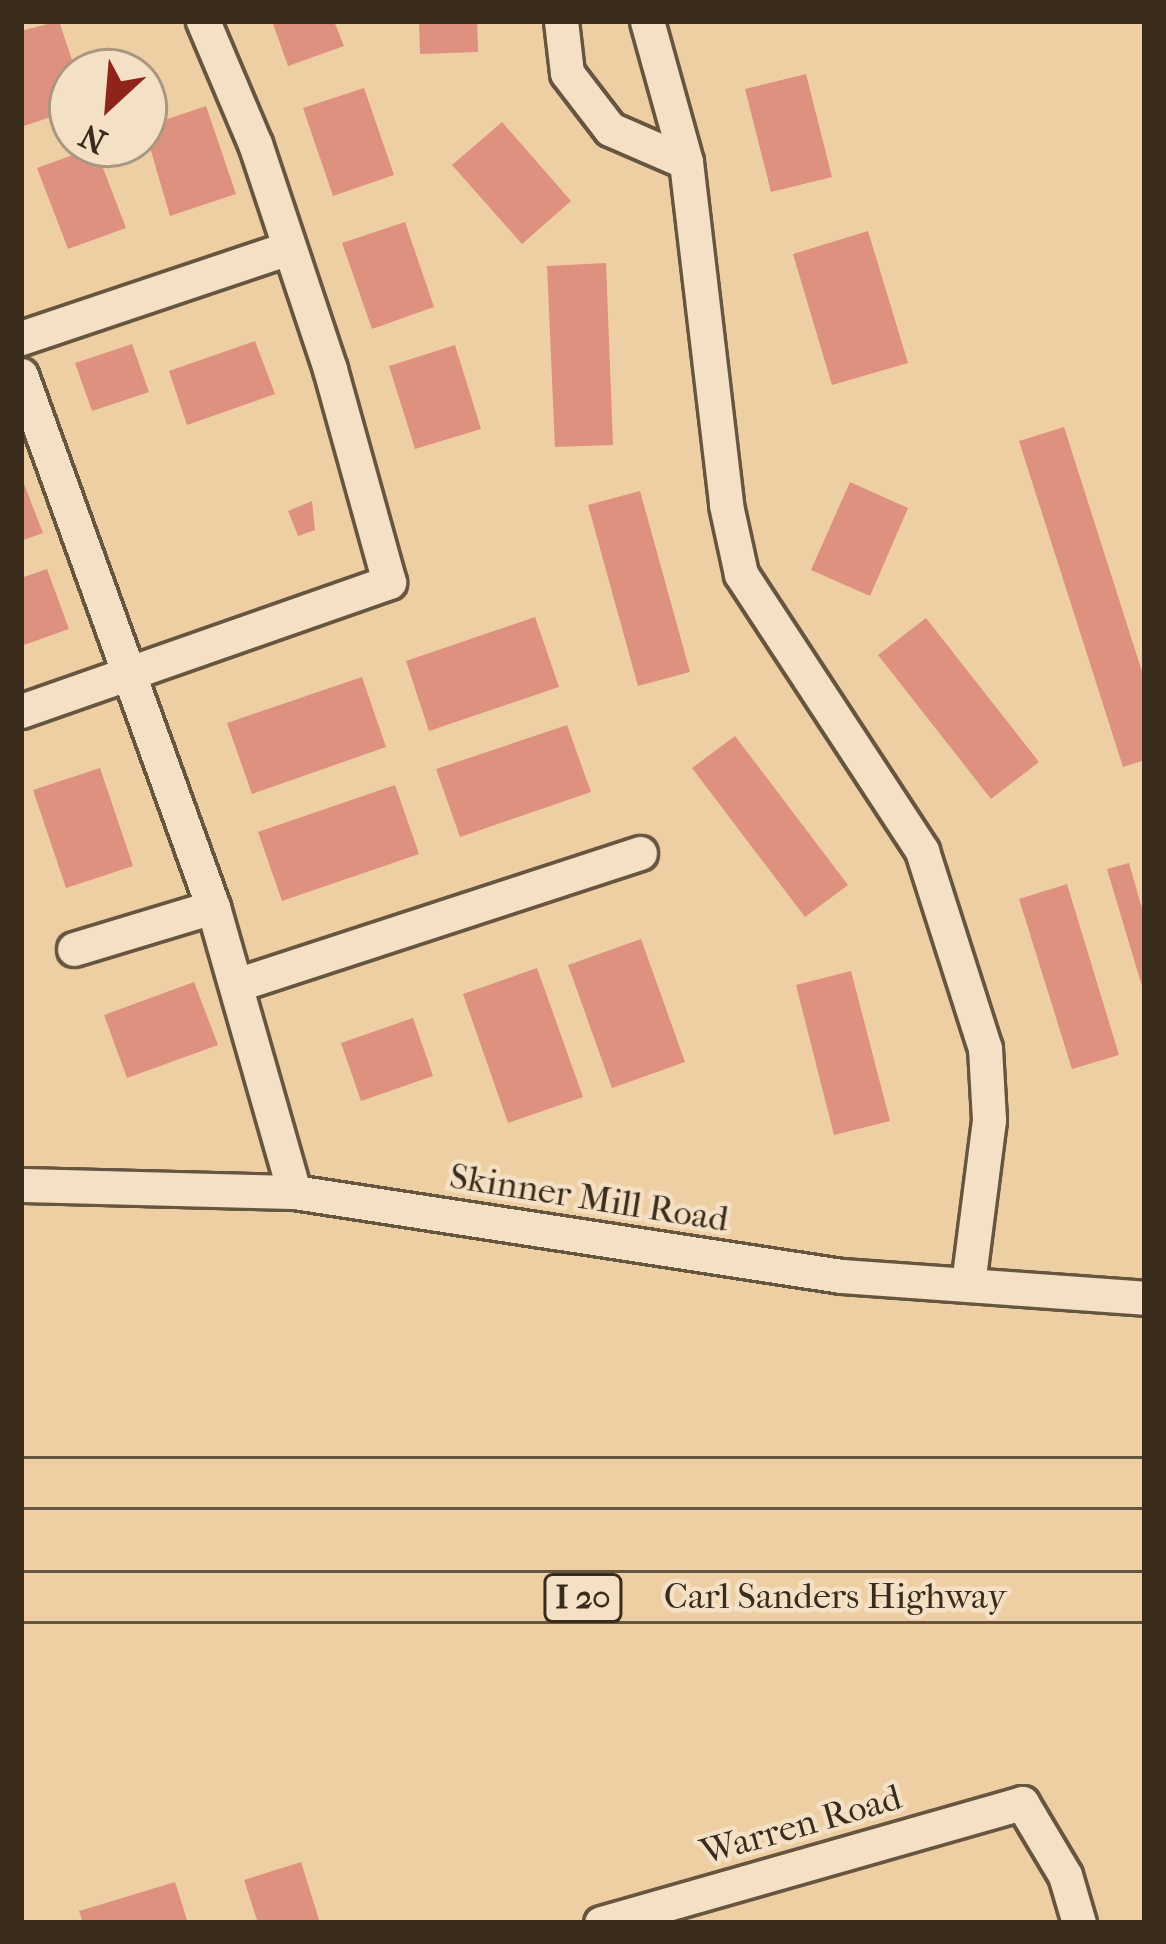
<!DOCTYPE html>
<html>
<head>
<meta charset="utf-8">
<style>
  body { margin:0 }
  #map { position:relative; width:1166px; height:1944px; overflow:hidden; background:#eecfa4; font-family:"IM FELL French Canon",serif }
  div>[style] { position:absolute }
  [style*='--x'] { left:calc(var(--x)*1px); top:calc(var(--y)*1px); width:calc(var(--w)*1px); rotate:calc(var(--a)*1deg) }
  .building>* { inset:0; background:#df917f }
  .roads { filter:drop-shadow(3px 0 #66553f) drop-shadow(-3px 0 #66553f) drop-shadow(0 3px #66553f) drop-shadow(0 -3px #66553f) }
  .minor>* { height:33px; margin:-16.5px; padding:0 16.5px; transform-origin:16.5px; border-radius:16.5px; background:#f4e0c4 }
  .highway>* { height:48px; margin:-24px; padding:0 24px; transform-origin:24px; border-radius:24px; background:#eecfa4 }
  span { translate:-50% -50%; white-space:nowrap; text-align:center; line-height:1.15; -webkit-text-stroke:9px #f4e0c4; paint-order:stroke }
  .shield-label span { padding:3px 9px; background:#f4e0c4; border:3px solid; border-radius:9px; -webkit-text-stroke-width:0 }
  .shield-label { font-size:33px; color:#392c1d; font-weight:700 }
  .street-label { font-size:36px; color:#392c1d }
  .frame { position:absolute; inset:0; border:24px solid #392c1d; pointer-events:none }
  .north { position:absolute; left:48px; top:48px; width:120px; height:120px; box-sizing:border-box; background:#f4e0c4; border:3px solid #a99881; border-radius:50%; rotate:206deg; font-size:33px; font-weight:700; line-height:48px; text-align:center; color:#392c1d }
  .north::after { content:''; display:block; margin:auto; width:42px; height:54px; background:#8f2418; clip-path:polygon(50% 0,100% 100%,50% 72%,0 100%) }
</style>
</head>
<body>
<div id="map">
  <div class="building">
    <i style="clip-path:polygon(59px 21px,76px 72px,72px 110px,24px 126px,21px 31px)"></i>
    <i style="clip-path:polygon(272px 21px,334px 21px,344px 46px,288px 66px)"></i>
    <i style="clip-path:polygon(419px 21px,477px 21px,478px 52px,420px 54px)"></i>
    <i style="clip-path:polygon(806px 74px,832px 177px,771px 192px,745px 89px)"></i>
    <i style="clip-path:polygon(364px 88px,394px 175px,333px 196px,303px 108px)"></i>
    <i style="clip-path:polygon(206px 106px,236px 194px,170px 216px,144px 127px)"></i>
    <i style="clip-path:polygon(502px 122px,571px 201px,522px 244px,452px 165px)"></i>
    <i style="clip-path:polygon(95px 147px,126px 228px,68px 249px,37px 168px)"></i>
    <i style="clip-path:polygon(405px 222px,434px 307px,372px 329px,342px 243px)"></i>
    <i style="clip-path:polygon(868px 231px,908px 363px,832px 385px,793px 254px)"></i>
    <i style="clip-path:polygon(606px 263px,613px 445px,555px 447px,547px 266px)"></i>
    <i style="clip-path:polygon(255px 341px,275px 394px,187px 425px,169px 371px)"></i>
    <i style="clip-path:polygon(132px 344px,149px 392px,92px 411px,75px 363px)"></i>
    <i style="clip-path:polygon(455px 345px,481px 429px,415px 449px,389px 366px)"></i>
    <i style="clip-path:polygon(1064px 427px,1145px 681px,1145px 760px,1123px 767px,1019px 441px)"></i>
    <i style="clip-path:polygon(21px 476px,43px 533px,21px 541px)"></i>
    <i style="clip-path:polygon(850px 482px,908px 508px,870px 596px,811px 570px)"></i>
    <i style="clip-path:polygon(640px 491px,690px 672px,638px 686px,588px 505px)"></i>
    <i style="clip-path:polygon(312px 501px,315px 530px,298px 536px,288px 511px)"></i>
    <i style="clip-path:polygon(47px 569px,69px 629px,21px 646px,21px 578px)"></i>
    <i style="clip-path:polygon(535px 617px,559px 687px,429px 731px,406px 661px)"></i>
    <i style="clip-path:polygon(926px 618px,1039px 762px,991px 799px,878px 655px)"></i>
    <i style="clip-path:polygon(362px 677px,386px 747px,252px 794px,227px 723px)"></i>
    <i style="clip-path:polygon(567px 725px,591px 792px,460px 837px,436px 769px)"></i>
    <i style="clip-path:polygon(735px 736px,848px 885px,805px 917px,692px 768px)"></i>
    <i style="clip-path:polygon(100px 768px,133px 866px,66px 888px,33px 790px)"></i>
    <i style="clip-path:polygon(395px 785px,419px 854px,282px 901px,258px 832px)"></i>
    <i style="clip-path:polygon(1129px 863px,1145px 919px,1144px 993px,1107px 869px)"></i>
    <i style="clip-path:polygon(1067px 884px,1119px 1055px,1072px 1069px,1019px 899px)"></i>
    <i style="clip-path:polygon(641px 939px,685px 1062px,612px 1088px,568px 965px)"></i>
    <i style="clip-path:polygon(537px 968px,583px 1097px,508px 1123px,463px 994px)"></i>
    <i style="clip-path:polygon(851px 971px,890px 1121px,834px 1135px,796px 985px)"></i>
    <i style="clip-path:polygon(194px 982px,218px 1045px,127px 1078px,104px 1015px)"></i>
    <i style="clip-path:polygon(413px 1018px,433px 1076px,361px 1101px,341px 1043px)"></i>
    <i style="clip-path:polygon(301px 1862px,320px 1923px,258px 1923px,244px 1880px)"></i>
    <i style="clip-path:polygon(175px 1882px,188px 1923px,83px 1923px,79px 1911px)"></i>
  </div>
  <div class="roads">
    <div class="minor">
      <i style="--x:561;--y:21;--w:52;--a:83.4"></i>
      <i style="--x:567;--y:73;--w:71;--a:52.5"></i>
      <i style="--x:610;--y:129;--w:83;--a:23.5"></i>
      <i style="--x:647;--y:21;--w:146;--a:74.5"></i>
      <i style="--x:686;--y:162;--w:345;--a:83.3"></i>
      <i style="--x:726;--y:505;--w:71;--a:77.7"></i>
      <i style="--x:741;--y:574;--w:331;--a:56.8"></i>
      <i style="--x:922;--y:851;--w:207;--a:72.3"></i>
      <i style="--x:985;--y:1048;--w:72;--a:86.8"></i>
      <i style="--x:989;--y:1120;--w:166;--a:97.3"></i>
      <i style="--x:21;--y:338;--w:282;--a:-18.6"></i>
      <i style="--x:21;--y:375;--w:566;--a:70.16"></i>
      <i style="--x:213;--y:907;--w:296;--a:74.1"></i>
      <i style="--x:21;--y:711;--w:390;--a:-19.3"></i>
      <i style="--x:389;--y:582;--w:221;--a:-105.5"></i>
      <i style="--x:330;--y:369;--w:237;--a:-108.4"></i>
      <i style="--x:255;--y:144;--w:134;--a:-112.9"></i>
      <i style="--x:74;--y:949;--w:145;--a:-16.8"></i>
      <i style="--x:236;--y:985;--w:425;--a:-18.1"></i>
      <i style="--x:21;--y:1185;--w:273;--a:1.5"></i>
      <i style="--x:294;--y:1192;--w:553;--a:8.73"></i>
      <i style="--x:841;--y:1276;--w:305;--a:4.1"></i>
      <i style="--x:601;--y:1923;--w:438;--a:-15.9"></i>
      <i style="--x:1022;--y:1803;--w:84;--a:59.2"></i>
      <i style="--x:1065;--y:1875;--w:50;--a:73.7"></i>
    </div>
    <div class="highway">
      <i style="--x:21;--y:1483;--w:1124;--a:0"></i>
      <i style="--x:21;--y:1597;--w:1124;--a:0"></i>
    </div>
  </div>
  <div class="shield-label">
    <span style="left:583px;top:1598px">I 20</span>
  </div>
  <div class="street-label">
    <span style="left:589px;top:1198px;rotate:9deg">Skinner Mill Road</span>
    <span style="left:835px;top:1597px">Carl Sanders Highway</span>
    <span style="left:801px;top:1825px;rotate:-16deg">Warren Road</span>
  </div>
  <div class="frame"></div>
  <div class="north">N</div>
</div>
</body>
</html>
